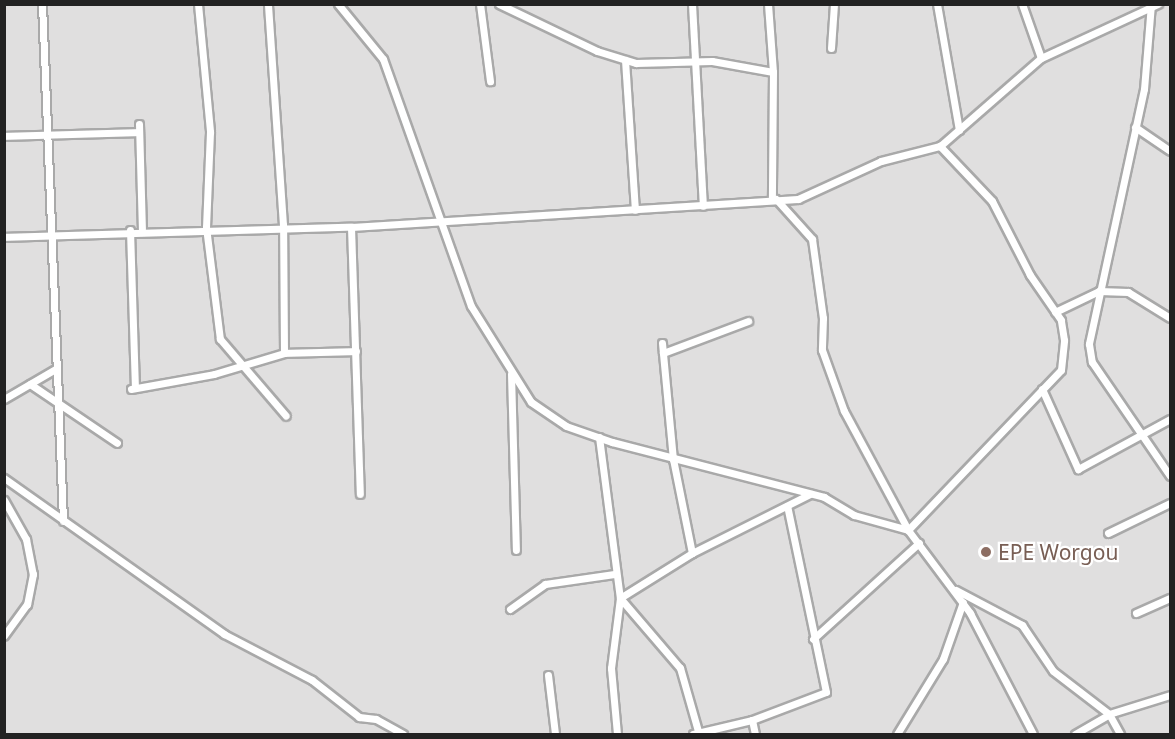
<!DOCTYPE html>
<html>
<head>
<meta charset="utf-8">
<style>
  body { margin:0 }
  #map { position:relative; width:1175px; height:739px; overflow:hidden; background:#f2efe9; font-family:"Noto Sans",sans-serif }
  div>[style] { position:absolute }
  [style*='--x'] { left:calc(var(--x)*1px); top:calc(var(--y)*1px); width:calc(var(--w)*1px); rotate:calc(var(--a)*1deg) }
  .residential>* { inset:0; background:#e0dfdf }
  .roads { filter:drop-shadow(2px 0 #a9a9a9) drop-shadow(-2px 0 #a9a9a9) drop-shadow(0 2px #a9a9a9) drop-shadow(0 -2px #a9a9a9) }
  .street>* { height:7px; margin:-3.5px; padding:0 3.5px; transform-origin:3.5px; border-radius:3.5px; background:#fff }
  .dots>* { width:16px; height:16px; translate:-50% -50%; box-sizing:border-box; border:3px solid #fff; border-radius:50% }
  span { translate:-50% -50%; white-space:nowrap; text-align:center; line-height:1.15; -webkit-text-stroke:4.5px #fff; paint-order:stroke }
  .education-label { font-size:21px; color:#785e54 }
  .left { translate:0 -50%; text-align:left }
  .frame { position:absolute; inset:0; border:6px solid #222; pointer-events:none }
</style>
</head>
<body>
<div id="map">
  <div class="residential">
    <i style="clip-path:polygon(5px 5px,1170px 5px,1170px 734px,5px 734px)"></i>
  </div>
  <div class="roads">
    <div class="street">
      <i style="--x:42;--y:4;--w:517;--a:87.67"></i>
      <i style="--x:198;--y:4;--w:129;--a:84.6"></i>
      <i style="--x:210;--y:132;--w:95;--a:92.4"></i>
      <i style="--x:206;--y:227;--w:113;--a:82.9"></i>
      <i style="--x:220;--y:339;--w:101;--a:49.4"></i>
      <i style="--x:338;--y:4;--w:71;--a:50.7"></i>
      <i style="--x:383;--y:59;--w:262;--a:70.4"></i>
      <i style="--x:471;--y:306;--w:113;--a:58"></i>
      <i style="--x:531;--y:402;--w:42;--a:34.4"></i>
      <i style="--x:566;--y:426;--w:49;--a:19.2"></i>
      <i style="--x:612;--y:442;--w:219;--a:14.5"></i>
      <i style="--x:824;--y:497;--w:35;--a:31"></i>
      <i style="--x:854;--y:515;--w:56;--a:15.5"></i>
      <i style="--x:480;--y:4;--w:78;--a:82.6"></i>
      <i style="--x:499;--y:4;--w:109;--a:25.6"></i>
      <i style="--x:597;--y:51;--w:41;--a:17.1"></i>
      <i style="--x:636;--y:63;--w:76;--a:-1.5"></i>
      <i style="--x:712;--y:61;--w:62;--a:10.2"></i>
      <i style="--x:692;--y:4;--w:202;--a:86.9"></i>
      <i style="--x:768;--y:4;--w:68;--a:85.8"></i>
      <i style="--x:773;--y:72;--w:127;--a:90.5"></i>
      <i style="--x:937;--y:4;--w:128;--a:80.1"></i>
      <i style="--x:1022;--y:4;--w:57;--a:70.6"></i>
      <i style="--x:1151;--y:4;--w:85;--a:94.7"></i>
      <i style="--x:1144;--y:89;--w:261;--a:102.2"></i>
      <i style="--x:1089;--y:344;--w:18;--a:81"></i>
      <i style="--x:1092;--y:362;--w:138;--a:55.6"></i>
      <i style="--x:831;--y:48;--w:44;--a:-86.1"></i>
      <i style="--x:625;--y:60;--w:150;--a:86.2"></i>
      <i style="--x:139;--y:124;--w:105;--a:88.4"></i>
      <i style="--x:1135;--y:127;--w:42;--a:34.4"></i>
      <i style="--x:4;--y:136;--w:135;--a:-1.7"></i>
      <i style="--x:776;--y:199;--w:54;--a:48"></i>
      <i style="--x:812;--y:239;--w:80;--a:82.1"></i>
      <i style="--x:823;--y:318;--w:32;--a:92"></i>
      <i style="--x:822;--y:350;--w:65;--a:70.2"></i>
      <i style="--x:844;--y:411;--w:135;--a:61.7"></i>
      <i style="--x:908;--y:530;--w:104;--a:53.2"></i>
      <i style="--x:970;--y:613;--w:136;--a:62.5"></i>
      <i style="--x:351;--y:227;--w:267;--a:88.1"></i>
      <i style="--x:130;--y:230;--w:158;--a:88.2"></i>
      <i style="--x:4;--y:237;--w:347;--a:-1.7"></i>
      <i style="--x:351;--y:227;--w:448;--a:-3.6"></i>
      <i style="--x:798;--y:199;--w:91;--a:-24.6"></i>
      <i style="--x:881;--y:161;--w:61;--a:-14.3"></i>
      <i style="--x:940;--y:146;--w:134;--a:-41.1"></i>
      <i style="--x:1041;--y:58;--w:129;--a:-24.8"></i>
      <i style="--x:1055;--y:312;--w:49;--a:-25.5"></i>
      <i style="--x:1099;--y:291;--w:29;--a:2"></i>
      <i style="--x:1128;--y:292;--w:49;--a:31.8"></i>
      <i style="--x:662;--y:343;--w:117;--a:84.6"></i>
      <i style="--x:673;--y:459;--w:96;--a:78.6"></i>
      <i style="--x:284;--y:353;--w:72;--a:-1.6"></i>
      <i style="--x:663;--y:353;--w:91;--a:-20.6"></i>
      <i style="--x:511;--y:374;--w:176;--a:88.4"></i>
      <i style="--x:30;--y:384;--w:105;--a:34.1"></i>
      <i style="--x:131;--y:389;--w:84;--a:-10.2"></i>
      <i style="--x:214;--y:374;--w:73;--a:-16.7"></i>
      <i style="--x:284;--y:353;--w:128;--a:-90.4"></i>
      <i style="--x:283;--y:225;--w:222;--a:-93.9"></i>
      <i style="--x:1042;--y:389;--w:88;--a:65.8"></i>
      <i style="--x:1078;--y:469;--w:105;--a:-28.5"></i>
      <i style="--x:4;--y:399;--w:61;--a:-30.3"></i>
      <i style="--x:599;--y:437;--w:162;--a:82.6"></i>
      <i style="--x:620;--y:598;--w:71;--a:97.3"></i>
      <i style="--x:611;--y:668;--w:66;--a:84.8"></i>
      <i style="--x:4;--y:478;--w:270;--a:35.3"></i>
      <i style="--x:224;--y:634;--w:99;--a:27.6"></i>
      <i style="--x:312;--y:680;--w:60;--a:38.2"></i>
      <i style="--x:359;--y:717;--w:17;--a:7"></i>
      <i style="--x:376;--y:719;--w:31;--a:29"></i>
      <i style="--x:4;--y:500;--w:45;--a:60.6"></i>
      <i style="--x:26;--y:539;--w:36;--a:79"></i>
      <i style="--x:33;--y:574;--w:31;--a:101"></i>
      <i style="--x:27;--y:604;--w:39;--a:126"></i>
      <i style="--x:908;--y:530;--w:221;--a:-46.3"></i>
      <i style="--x:1061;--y:370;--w:30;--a:-84"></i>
      <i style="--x:1064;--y:340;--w:20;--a:-99"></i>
      <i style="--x:1061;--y:320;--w:55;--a:-124.6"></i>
      <i style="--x:1030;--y:275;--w:83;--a:-117.2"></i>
      <i style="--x:992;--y:201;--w:76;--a:-133.4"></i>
      <i style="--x:1108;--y:533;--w:69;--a:-25.8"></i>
      <i style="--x:956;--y:590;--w:75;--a:27.9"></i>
      <i style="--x:1022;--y:625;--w:55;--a:56"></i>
      <i style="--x:1053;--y:671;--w:71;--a:37.5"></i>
      <i style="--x:1109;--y:714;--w:23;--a:61"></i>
      <i style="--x:510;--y:609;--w:43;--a:-35.5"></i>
      <i style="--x:545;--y:584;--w:70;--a:-8.2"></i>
      <i style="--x:1136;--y:613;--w:37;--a:-24"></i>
      <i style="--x:813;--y:639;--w:143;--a:-42.2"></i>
      <i style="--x:548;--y:675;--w:59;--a:83.2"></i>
      <i style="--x:752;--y:720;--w:14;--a:78"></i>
      <i style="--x:698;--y:731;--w:66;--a:-105.9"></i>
      <i style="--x:680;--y:668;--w:92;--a:-130.6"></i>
      <i style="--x:620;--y:598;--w:85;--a:-32"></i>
      <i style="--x:692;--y:553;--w:132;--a:-26.6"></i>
      <i style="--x:693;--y:734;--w:61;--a:-13.3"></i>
      <i style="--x:752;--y:720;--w:79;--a:-20.7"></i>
      <i style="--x:826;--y:692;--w:190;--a:-101.8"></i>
      <i style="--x:897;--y:734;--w:88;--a:-58.5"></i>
      <i style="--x:943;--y:659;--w:60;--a:-70.7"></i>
      <i style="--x:1075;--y:734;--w:39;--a:-30"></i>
      <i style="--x:1109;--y:714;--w:64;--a:-17.3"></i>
    </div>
  </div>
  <div class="dots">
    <i style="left:986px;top:552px;background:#8d6e63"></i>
  </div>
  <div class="education-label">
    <span class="left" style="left:998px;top:552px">EPE Worgou</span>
  </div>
  <div class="frame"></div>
</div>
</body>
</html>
